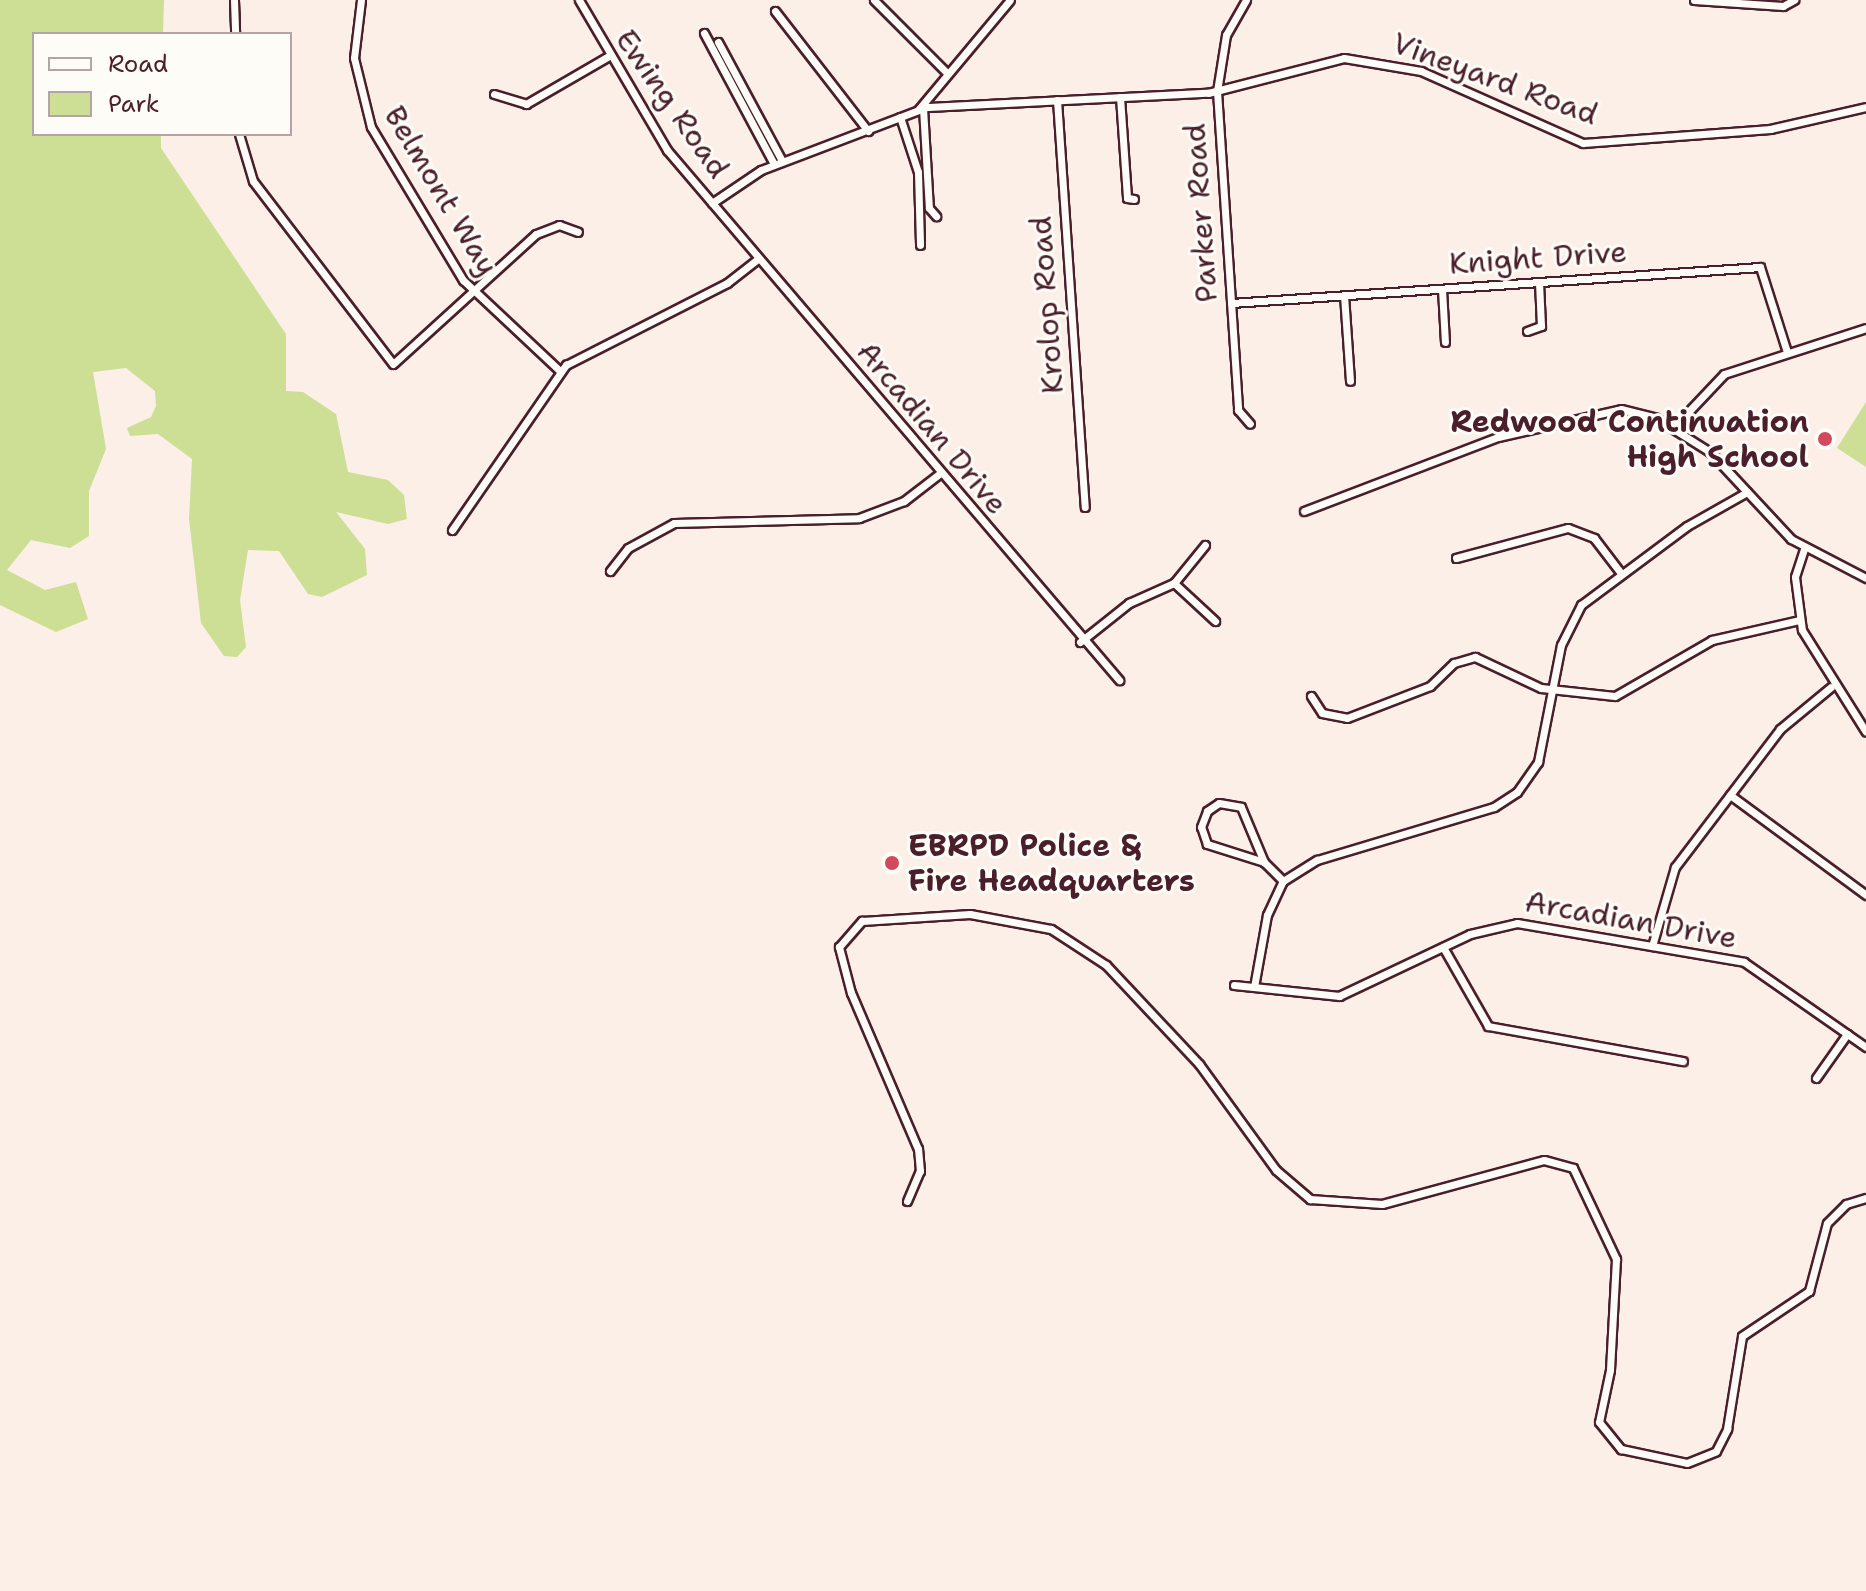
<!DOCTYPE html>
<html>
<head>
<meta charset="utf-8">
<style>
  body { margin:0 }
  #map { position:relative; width:1866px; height:1591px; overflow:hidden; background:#fbefe8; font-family:"Shantell Sans",sans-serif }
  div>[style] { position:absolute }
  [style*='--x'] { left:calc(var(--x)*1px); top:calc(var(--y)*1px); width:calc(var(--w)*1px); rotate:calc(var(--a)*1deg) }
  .green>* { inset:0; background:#ccdf94 }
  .roads { filter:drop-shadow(2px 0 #4a1f2b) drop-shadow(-2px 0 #4a1f2b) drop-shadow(0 2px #4a1f2b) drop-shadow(0 -2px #4a1f2b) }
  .minor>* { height:7px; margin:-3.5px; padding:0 3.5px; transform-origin:3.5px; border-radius:3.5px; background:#fdfcf7 }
  .dots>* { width:22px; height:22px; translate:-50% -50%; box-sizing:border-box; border:4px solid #fdfcf7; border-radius:50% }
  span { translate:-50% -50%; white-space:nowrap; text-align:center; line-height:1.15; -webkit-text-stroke:6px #fdfcf7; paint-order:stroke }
  .street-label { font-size:30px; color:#4a1f2b }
  .poi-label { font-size:30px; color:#4a1f2b; font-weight:700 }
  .right { translate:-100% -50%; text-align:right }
  .left { translate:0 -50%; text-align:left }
  .legend { position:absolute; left:32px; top:32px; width:260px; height:104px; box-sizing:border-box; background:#fdfcf7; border:2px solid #b5a4a5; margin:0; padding:10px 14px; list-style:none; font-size:24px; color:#4a1f2b }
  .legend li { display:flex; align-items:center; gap:16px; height:40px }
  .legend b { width:40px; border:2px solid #b5a4a5 }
</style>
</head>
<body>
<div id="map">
  <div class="green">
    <i style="clip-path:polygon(0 0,164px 0,163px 34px,34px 34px,34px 134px,161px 134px,161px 148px,286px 334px,286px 391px,303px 392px,336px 414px,348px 472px,388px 480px,404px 495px,407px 519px,388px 524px,336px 512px,365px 549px,367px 575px,322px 597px,308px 594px,279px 551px,248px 550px,240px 600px,246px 647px,237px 657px,224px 656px,201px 623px,189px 519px,192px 459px,158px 434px,130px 436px,127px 428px,151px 417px,156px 406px,155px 391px,126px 368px,93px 372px,106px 449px,89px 491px,89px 536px,70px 548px,31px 540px,7px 570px,45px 590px,76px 582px,88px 619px,56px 632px,0 605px)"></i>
    <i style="clip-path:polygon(1866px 402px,1866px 467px,1837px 448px)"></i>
  </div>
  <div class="roads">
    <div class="minor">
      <i style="--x:234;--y:0;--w:34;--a:88"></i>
      <i style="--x:361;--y:0;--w:58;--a:96.9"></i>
      <i style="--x:354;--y:58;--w:71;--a:76.2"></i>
      <i style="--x:371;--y:127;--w:179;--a:59"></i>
      <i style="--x:463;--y:280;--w:133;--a:43.2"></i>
      <i style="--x:579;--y:0;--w:174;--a:59.6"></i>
      <i style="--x:667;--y:150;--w:697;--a:49.54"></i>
      <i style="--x:874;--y:0;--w:102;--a:45"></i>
      <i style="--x:1246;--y:0;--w:40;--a:119.7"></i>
      <i style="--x:1226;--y:35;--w:57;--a:99.1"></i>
      <i style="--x:1217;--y:91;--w:320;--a:86.2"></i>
      <i style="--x:1238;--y:410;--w:18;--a:49"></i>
      <i style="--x:1694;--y:0;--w:89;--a:3.9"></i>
      <i style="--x:1783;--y:6;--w:13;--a:-29"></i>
      <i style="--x:775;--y:11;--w:152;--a:52.2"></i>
      <i style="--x:704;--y:33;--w:149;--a:61.9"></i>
      <i style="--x:718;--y:42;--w:135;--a:61.7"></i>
      <i style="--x:494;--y:94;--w:34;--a:17"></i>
      <i style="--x:526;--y:104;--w:94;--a:-30.1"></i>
      <i style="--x:1120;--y:97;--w:101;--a:86"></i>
      <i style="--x:1127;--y:198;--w:7;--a:8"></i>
      <i style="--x:1057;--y:100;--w:408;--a:86.1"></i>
      <i style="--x:923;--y:108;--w:100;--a:86.6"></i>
      <i style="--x:929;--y:208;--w:11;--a:49"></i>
      <i style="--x:918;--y:110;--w:143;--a:-50.1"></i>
      <i style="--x:900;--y:117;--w:58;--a:71.9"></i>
      <i style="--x:918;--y:172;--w:73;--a:88.4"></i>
      <i style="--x:239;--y:134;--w:49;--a:73.4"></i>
      <i style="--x:253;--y:181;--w:230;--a:52.6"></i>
      <i style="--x:393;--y:364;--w:193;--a:-42.3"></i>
      <i style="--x:536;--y:234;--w:25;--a:-21"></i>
      <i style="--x:559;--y:225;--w:20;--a:20"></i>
      <i style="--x:712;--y:203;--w:59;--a:-34"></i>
      <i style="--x:761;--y:170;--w:178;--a:-20.8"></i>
      <i style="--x:927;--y:107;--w:281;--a:-2.9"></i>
      <i style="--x:1208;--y:93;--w:140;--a:-14.4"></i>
      <i style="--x:1344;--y:58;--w:78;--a:9.6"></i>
      <i style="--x:1421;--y:71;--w:177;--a:24"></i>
      <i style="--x:1583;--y:143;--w:188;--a:-4.3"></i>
      <i style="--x:1770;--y:129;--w:98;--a:-12.9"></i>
      <i style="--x:1442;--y:289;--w:53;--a:86.8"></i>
      <i style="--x:1344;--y:295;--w:86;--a:86"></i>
      <i style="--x:1231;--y:303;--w:530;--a:-3.89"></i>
      <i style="--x:1760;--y:267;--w:89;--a:72.4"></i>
      <i style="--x:1527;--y:331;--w:15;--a:-20"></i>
      <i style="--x:1541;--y:326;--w:44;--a:-92.6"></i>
      <i style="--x:1673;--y:428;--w:74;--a:-46.6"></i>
      <i style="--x:1724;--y:374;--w:149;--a:-17.9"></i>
      <i style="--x:1304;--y:511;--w:208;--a:-20.9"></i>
      <i style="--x:1498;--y:437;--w:126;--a:-12.8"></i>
      <i style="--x:1621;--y:409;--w:36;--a:14"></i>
      <i style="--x:1656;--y:418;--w:64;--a:32.2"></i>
      <i style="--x:1710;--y:452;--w:119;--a:47"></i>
      <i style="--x:1791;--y:539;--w:85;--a:27.5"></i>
      <i style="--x:452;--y:530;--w:201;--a:-55.4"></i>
      <i style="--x:566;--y:365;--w:181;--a:-27"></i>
      <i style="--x:727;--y:283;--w:39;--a:-38"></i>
      <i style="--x:1804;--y:549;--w:29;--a:108"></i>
      <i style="--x:1795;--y:577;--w:53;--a:82.5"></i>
      <i style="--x:1802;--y:630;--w:120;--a:57.9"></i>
      <i style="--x:1456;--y:558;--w:116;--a:-15"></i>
      <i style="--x:1568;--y:528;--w:28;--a:21"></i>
      <i style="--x:1594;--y:538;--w:43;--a:52.6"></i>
      <i style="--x:610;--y:571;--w:29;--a:-52"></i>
      <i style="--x:628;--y:548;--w:52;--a:-28.5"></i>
      <i style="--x:674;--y:523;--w:185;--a:-1.5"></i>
      <i style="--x:859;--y:518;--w:48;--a:-20.7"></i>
      <i style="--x:904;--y:501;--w:44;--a:-37.6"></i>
      <i style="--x:1174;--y:583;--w:56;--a:42.8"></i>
      <i style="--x:1174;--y:583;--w:49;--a:-50.8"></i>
      <i style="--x:1080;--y:642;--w:63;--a:-38.5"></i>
      <i style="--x:1129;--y:603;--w:49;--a:-24"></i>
      <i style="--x:1311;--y:696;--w:20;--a:57"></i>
      <i style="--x:1322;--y:713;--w:25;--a:11"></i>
      <i style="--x:1347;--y:718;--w:89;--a:-21.1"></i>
      <i style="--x:1430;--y:686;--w:33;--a:-44"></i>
      <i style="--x:1454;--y:663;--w:22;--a:-16"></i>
      <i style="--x:1475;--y:657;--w:73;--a:25.2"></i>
      <i style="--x:1541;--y:688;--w:74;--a:6.2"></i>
      <i style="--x:1615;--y:696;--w:112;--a:-30"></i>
      <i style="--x:1712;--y:640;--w:89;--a:-12.9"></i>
      <i style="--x:1730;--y:795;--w:169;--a:36.3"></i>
      <i style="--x:1264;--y:862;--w:60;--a:-162.5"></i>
      <i style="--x:1207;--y:844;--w:18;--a:-109"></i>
      <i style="--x:1201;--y:827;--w:17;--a:-69"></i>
      <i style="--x:1207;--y:811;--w:14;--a:-34"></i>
      <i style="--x:1219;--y:803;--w:22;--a:10"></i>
      <i style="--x:1241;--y:807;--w:60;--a:67.3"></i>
      <i style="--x:1264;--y:862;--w:27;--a:45"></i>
      <i style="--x:1652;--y:946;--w:82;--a:-73.8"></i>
      <i style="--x:1675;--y:867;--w:173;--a:-52.7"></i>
      <i style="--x:1780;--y:729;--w:66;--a:-39.5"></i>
      <i style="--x:1443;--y:947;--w:91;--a:60.3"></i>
      <i style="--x:1488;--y:1026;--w:198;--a:10.2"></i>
      <i style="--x:1234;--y:985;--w:106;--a:6"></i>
      <i style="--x:1339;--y:996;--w:145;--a:-25.3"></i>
      <i style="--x:1470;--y:934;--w:48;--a:-13.2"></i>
      <i style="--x:1517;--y:923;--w:230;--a:9.7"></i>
      <i style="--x:1744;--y:962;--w:149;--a:34.9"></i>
      <i style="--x:1254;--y:987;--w:73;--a:-79.8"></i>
      <i style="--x:1267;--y:915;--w:38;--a:-65"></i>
      <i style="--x:1283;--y:881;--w:40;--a:-32"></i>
      <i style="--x:1317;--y:860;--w:185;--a:-16.7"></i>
      <i style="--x:1494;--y:807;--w:27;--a:-33"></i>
      <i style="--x:1517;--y:792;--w:37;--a:-55"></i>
      <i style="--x:1538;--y:762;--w:119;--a:-78.9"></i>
      <i style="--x:1561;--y:645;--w:45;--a:-63.4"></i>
      <i style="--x:1581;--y:605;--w:132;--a:-36.7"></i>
      <i style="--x:1687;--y:526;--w:69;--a:-29.5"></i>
      <i style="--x:1816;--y:1078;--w:54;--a:-54.8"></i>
      <i style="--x:907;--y:1201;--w:33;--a:-67"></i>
      <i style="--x:920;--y:1171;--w:22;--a:-95"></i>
      <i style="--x:918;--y:1149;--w:170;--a:-113.2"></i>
      <i style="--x:851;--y:993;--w:48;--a:-104.6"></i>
      <i style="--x:839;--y:947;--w:35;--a:-49"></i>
      <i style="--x:862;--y:921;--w:108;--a:-3.7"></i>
      <i style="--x:970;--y:914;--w:82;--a:10.5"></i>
      <i style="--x:1051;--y:929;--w:66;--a:33.2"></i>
      <i style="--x:1106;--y:965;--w:136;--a:46.8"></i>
      <i style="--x:1199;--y:1064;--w:131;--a:54"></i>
      <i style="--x:1276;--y:1170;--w:45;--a:40.5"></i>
      <i style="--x:1310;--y:1199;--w:72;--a:4"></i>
      <i style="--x:1382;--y:1204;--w:168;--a:-15.2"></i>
      <i style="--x:1544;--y:1160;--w:30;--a:15"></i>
      <i style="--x:1573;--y:1168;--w:101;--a:64.7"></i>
      <i style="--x:1616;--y:1259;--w:111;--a:93.1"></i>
      <i style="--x:1610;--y:1370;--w:53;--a:101.9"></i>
      <i style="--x:1599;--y:1422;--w:35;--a:51"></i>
      <i style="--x:1621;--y:1449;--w:67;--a:12"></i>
      <i style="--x:1687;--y:1463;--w:31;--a:-22"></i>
      <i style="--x:1716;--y:1451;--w:25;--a:-63"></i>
      <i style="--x:1727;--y:1429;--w:94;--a:-80.8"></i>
      <i style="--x:1742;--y:1336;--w:81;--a:-33.9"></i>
      <i style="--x:1809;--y:1291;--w:70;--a:-75.2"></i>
      <i style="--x:1827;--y:1223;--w:27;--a:-45"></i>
      <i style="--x:1846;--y:1204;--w:21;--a:-17"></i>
    </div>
  </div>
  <div class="dots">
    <i style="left:1825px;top:439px;background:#d1495b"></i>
    <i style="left:892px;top:863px;background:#d1495b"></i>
  </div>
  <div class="street-label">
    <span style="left:1495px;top:79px;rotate:20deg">Vineyard Road</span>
    <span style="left:672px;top:104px;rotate:55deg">Ewing Road</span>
    <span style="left:441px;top:191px;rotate:59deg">Belmont Way</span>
    <span style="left:1201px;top:213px;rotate:-94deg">Parker Road</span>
    <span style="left:1538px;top:258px;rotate:-4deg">Knight Drive</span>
    <span style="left:1047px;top:305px;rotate:-94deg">Krolop Road</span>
    <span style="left:932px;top:428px;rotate:50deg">Arcadian Drive</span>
    <span style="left:1631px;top:920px;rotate:10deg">Arcadian Drive</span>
  </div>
  <div class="poi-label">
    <span class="right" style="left:1809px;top:439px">Redwood Continuation<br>High School</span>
    <span class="left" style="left:908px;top:863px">EBRPD Police &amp;<br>Fire Headquarters</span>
  </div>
  <ul class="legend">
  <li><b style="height:10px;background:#fdfcf7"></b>Road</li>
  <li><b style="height:22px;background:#ccdf94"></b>Park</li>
  </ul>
</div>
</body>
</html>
